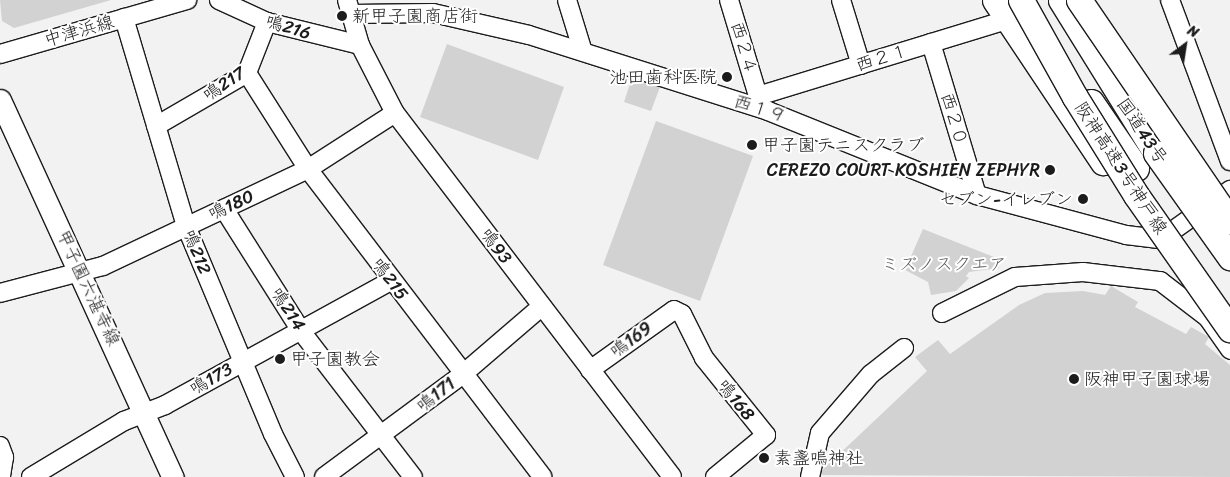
<!DOCTYPE html>
<html>
<head>
<meta charset="utf-8">
<style>
  body { margin:0 }
  #map { position:relative; width:1230px; height:477px; overflow:hidden; background:#f2f2f2; font-family:Sriracha,"Klee One",sans-serif }
  div>[style] { position:absolute }
  [style*='--x'] { left:calc(var(--x)*1px); top:calc(var(--y)*1px); width:calc(var(--w)*1px); rotate:calc(var(--a)*1deg) }
  .green>* { inset:0; background:#d2d2d2 }
  .roads { filter:drop-shadow(1px 0 #1c1c1c) drop-shadow(-1px 0 #1c1c1c) drop-shadow(0 1px #1c1c1c) drop-shadow(0 -1px #1c1c1c) }
  .minor>* { height:18px; margin:-9px; padding:0 9px; transform-origin:9px; border-radius:9px; background:#fff }
  .major>* { height:21px; margin:-10.5px; padding:0 10.5px; transform-origin:10.5px; border-radius:10.5px; background:#fff }
  .highway>* { height:25px; margin:-12.5px; padding:0 12.5px; transform-origin:12.5px; border-radius:12.5px; background:#fff }
  .bridges { filter:drop-shadow(1px 0 #1c1c1c) drop-shadow(-1px 0 #1c1c1c) drop-shadow(0 1px #1c1c1c) drop-shadow(0 -1px #1c1c1c) }
  .highway-bridge>* { height:25px; margin:-12.5px; padding:0 12.5px; transform-origin:12.5px; border-radius:12.5px; background:#fff }
  .dots>* { width:14px; height:14px; translate:-50% -50%; box-sizing:border-box; border:2px solid #fff; border-radius:50% }
  span { translate:-50% -50%; white-space:nowrap; text-align:center; line-height:1.15; -webkit-text-stroke:4px #fff; paint-order:stroke }
  .poi-label { font-size:18px; color:#1c1c1c }
  .left { translate:0 -50%; text-align:left }
  .right { translate:-100% -50%; text-align:right }
  .street-label { font-size:18px; color:#1c1c1c }
  .park-label { font-size:18px; color:#5c5c5c }
  .north { position:absolute; left:1160px; top:20px; width:50px; height:50px; -webkit-text-stroke:4px #fff; paint-order:stroke; rotate:31deg; font-size:14px; font-weight:700; line-height:20px; text-align:center; color:#1c1c1c }
  .north::after { content:''; display:block; margin:auto; width:18px; height:22px; background:#1c1c1c; clip-path:polygon(50% 0,100% 100%,50% 72%,0 100%) }
</style>
</head>
<body>
<div id="map">
  <div class="green">
    <i style="clip-path:polygon(0 0,111px 0,14px 28px,2px 21px)"></i>
    <i style="clip-path:polygon(447px 44px,564px 87px,538px 160px,420px 117px)"></i>
    <i style="clip-path:polygon(632px 77px,660px 87px,651px 111px,624px 102px)"></i>
    <i style="clip-path:polygon(656px 121px,753px 156px,700px 301px,603px 265px)"></i>
    <i style="clip-path:polygon(923px 229px,999px 259px,999px 268px,969px 272px,966px 276px,969px 278px,956px 291px,931px 295px,928px 282px,905px 270px)"></i>
    <i style="clip-path:polygon(1111px 286px,1138px 302px,1135px 307px,1186px 334px,1191px 327px,1209px 337px,1205px 344px,1230px 365px,1230px 477px,817px 475px,927px 371px,915px 357px,938px 340px,950px 354px,1019px 305px,1045px 293px,1083px 291px,1105px 295px)"></i>
  </div>
  <div class="roads">
    <div class="minor">
      <i style="--x:219;--y:0;--w:53;--a:24.6"></i>
      <i style="--x:267;--y:22;--w:96;--a:13.9"></i>
      <i style="--x:347;--y:0;--w:47;--a:73.9"></i>
      <i style="--x:360;--y:45;--w:76;--a:62.8"></i>
      <i style="--x:395;--y:113;--w:457;--a:52.7"></i>
      <i style="--x:567;--y:0;--w:54;--a:72.9"></i>
      <i style="--x:729;--y:0;--w:100;--a:73.2"></i>
      <i style="--x:841;--y:0;--w:68;--a:72.9"></i>
      <i style="--x:1170;--y:0;--w:172;--a:69.6"></i>
      <i style="--x:351;--y:14;--w:82;--a:-0.7"></i>
      <i style="--x:433;--y:13;--w:98;--a:12.9"></i>
      <i style="--x:529;--y:35;--w:251;--a:17.6"></i>
      <i style="--x:768;--y:111;--w:225;--a:21.9"></i>
      <i style="--x:977;--y:195;--w:154;--a:15"></i>
      <i style="--x:1126;--y:235;--w:35;--a:7"></i>
      <i style="--x:1161;--y:239;--w:85;--a:-35.4"></i>
      <i style="--x:124;--y:18;--w:217;--a:73.4"></i>
      <i style="--x:186;--y:226;--w:225;--a:67.3"></i>
      <i style="--x:273;--y:434;--w:48;--a:62.9"></i>
      <i style="--x:931;--y:43;--w:159;--a:73.2"></i>
      <i style="--x:0;--y:54;--w:195;--a:-16.1"></i>
      <i style="--x:247;--y:73;--w:114;--a:57.6"></i>
      <i style="--x:308;--y:169;--w:387;--a:52.7"></i>
      <i style="--x:758;--y:96;--w:259;--a:-17"></i>
      <i style="--x:156;--y:126;--w:105;--a:-30.2"></i>
      <i style="--x:247;--y:73;--w:55;--a:-68.6"></i>
      <i style="--x:224;--y:209;--w:144;--a:57.7"></i>
      <i style="--x:301;--y:331;--w:184;--a:52.5"></i>
      <i style="--x:0;--y:293;--w:106;--a:-14.7"></i>
      <i style="--x:103;--y:266;--w:227;--a:-25.3"></i>
      <i style="--x:308;--y:169;--w:103;--a:-32.8"></i>
      <i style="--x:942;--y:313;--w:81;--a:-26.3"></i>
      <i style="--x:1015;--y:277;--w:68;--a:-4.2"></i>
      <i style="--x:1083;--y:272;--w:78;--a:6.7"></i>
      <i style="--x:1160;--y:281;--w:61;--a:37.6"></i>
      <i style="--x:1208;--y:318;--w:39;--a:55"></i>
      <i style="--x:590;--y:370;--w:103;--a:-35.5"></i>
      <i style="--x:674;--y:310;--w:9;--a:27"></i>
      <i style="--x:682;--y:314;--w:49;--a:63.4"></i>
      <i style="--x:704;--y:358;--w:99;--a:51.2"></i>
      <i style="--x:766;--y:435;--w:66;--a:140.5"></i>
      <i style="--x:0;--y:446;--w:12;--a:70"></i>
      <i style="--x:4;--y:457;--w:20;--a:99"></i>
      <i style="--x:31;--y:477;--w:109;--a:-31.1"></i>
      <i style="--x:124;--y:421;--w:44;--a:-21.3"></i>
      <i style="--x:165;--y:405;--w:258;--a:-28.8"></i>
      <i style="--x:324;--y:477;--w:173;--a:-36.5"></i>
      <i style="--x:463;--y:374;--w:104;--a:-40.7"></i>
      <i style="--x:810;--y:477;--w:45;--a:-77.2"></i>
      <i style="--x:820;--y:433;--w:78;--a:-49.2"></i>
      <i style="--x:871;--y:374;--w:42;--a:-38.2"></i>
    </div>
    <div class="major">
      <i style="--x:0;--y:100;--w:415;--a:65.4"></i>
    </div>
    <div class="highway">
      <i style="--x:995;--y:0;--w:195;--a:56.3"></i>
      <i style="--x:1061;--y:0;--w:180;--a:58.2"></i>
      <i style="--x:1091;--y:102;--w:80;--a:55.7"></i>
    </div>
  </div>
  <div class="bridges">
    <div class="highway-bridge">
      <i style="--x:1021;--y:0;--w:111;--a:60.9"></i>
      <i style="--x:1075;--y:97;--w:115;--a:58.1"></i>
      <i style="--x:1136;--y:195;--w:164;--a:55"></i>
      <i style="--x:1079;--y:0;--w:268;--a:55.7"></i>
      <i style="--x:1156;--y:153;--w:128;--a:54.6"></i>
    </div>
  </div>
  <div class="dots">
    <i style="left:342px;top:16px;background:#1c1c1c"></i>
    <i style="left:727px;top:77px;background:#1c1c1c"></i>
    <i style="left:752px;top:145px;background:#1c1c1c"></i>
    <i style="left:1050px;top:170px;background:#1c1c1c"></i>
    <i style="left:1083px;top:199px;background:#1c1c1c"></i>
    <i style="left:280px;top:359px;background:#1c1c1c"></i>
    <i style="left:1074px;top:379px;background:#1c1c1c"></i>
    <i style="left:764px;top:458px;background:#1c1c1c"></i>
  </div>
  <div class="poi-label">
    <span class="left" style="left:352px;top:16px">新甲子園商店街</span>
    <span class="right" style="left:717px;top:77px">池田歯科医院</span>
    <span class="left" style="left:762px;top:145px">甲子園テニスクラブ</span>
    <span class="right" style="left:1040px;top:170px">CEREZO COURT KOSHIEN ZEPHYR</span>
    <span class="right" style="left:1073px;top:199px">セブン-イレブン</span>
    <span class="left" style="left:290px;top:359px">甲子園教会</span>
    <span class="left" style="left:1084px;top:379px">阪神甲子園球場</span>
    <span class="left" style="left:774px;top:458px">素盞嗚神社</span>
  </div>
  <div class="street-label">
    <span style="left:288px;top:27px;rotate:17deg">鳴216</span>
    <span style="left:79px;top:31px;rotate:-16deg">中津浜線</span>
    <span style="left:744px;top:48px;rotate:73deg">西２４</span>
    <span style="left:882px;top:58px;rotate:-17deg">西２１</span>
    <span style="left:224px;top:84px;rotate:-34deg">鳴217</span>
    <span style="left:760px;top:109px;rotate:18deg">西１９</span>
    <span style="left:954px;top:119px;rotate:73deg">西２０</span>
    <span style="left:1142px;top:131px;rotate:56deg">国道43号</span>
    <span style="left:1121px;top:168px;rotate:57deg">阪神高速3号神戸線</span>
    <span style="left:231px;top:205px;rotate:-25deg">鳴180</span>
    <span style="left:496px;top:246px;rotate:53deg">鳴93</span>
    <span style="left:197px;top:252px;rotate:68deg">鳴212</span>
    <span style="left:390px;top:279px;rotate:53deg">鳴215</span>
    <span style="left:88px;top:288px;rotate:65deg">甲子園六湛寺線</span>
    <span style="left:288px;top:309px;rotate:57deg">鳴214</span>
    <span style="left:631px;top:340px;rotate:-36deg">鳴169</span>
    <span style="left:211px;top:379px;rotate:-30deg">鳴173</span>
    <span style="left:436px;top:395px;rotate:-38deg">鳴171</span>
    <span style="left:736px;top:400px;rotate:51deg">鳴168</span>
  </div>
  <div class="park-label">
    <span style="left:944px;top:264px">ミズノスクエア</span>
  </div>
  <div class="north">N</div>
</div>
</body>
</html>
